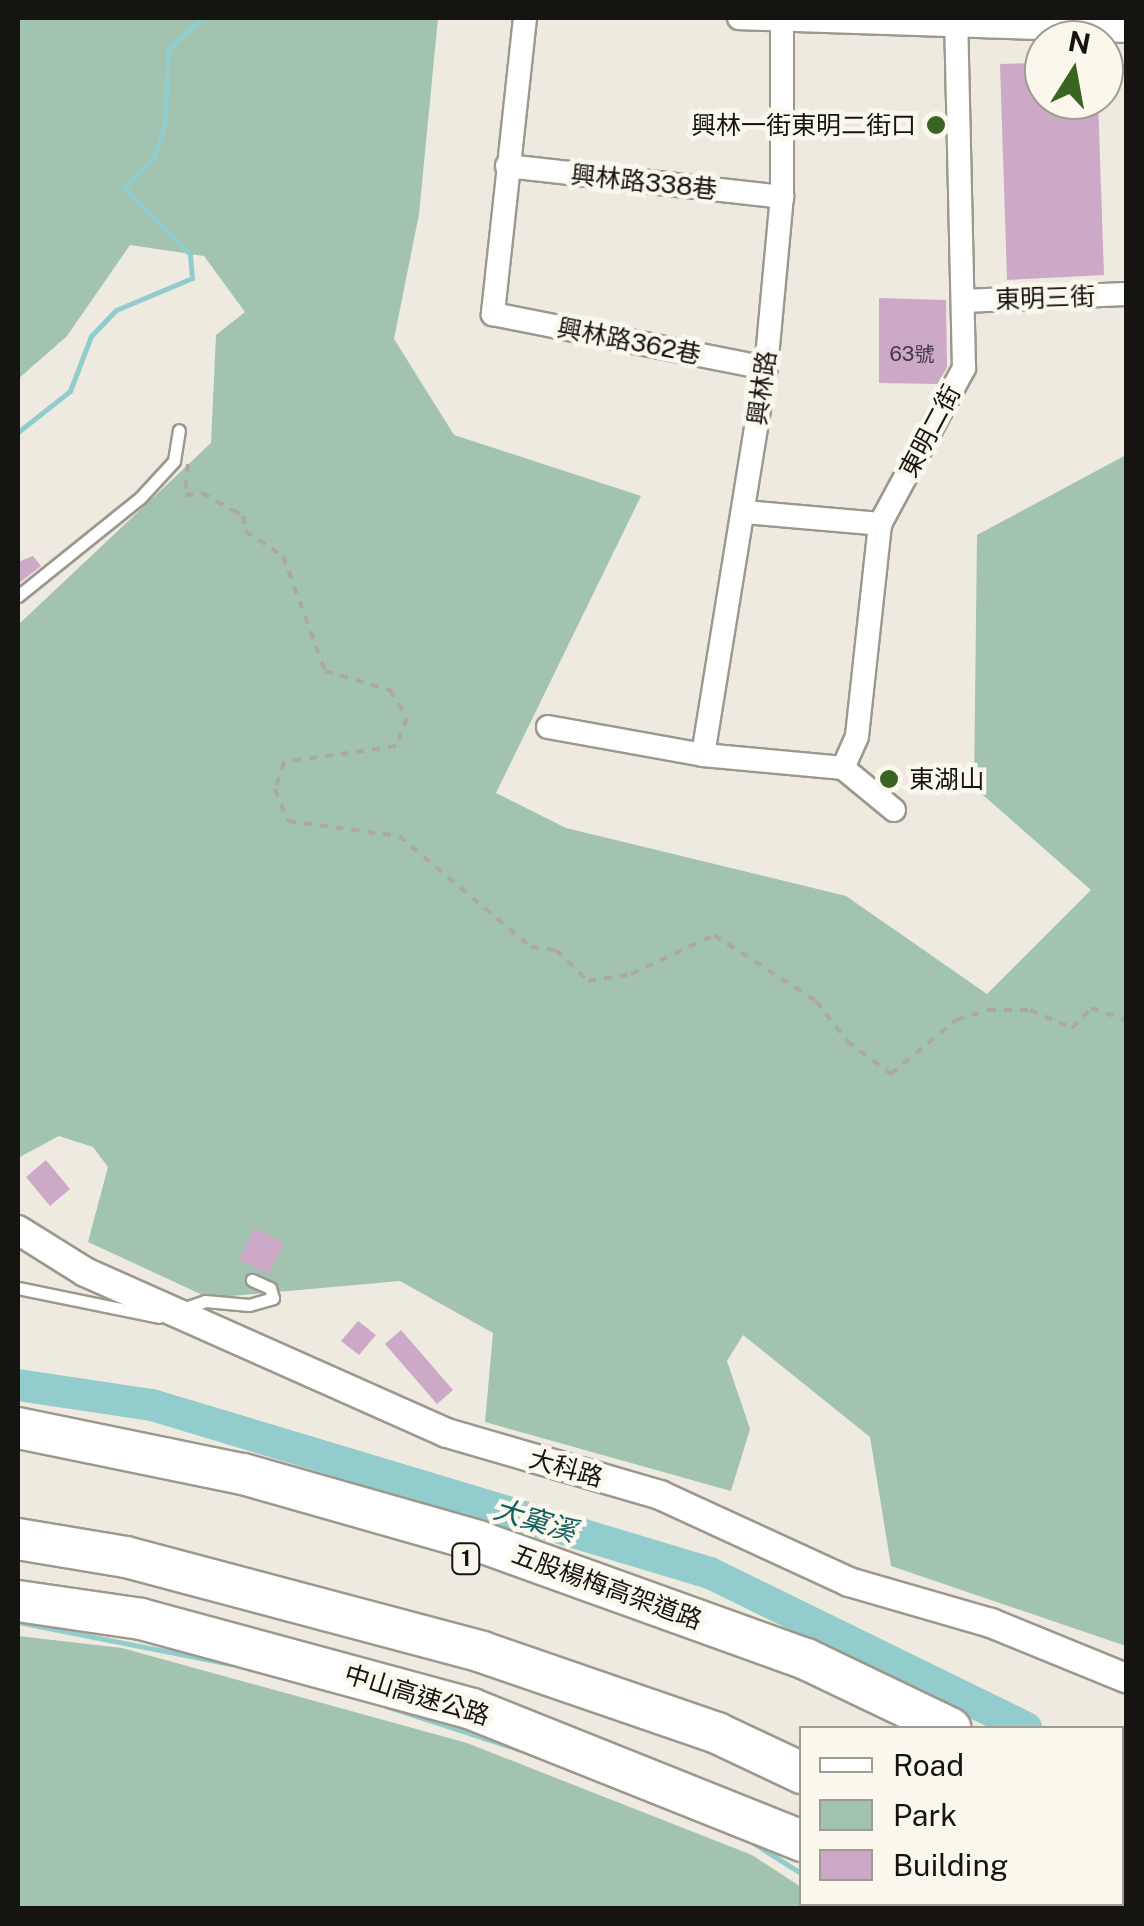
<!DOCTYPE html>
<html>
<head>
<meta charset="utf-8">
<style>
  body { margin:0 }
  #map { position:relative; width:1144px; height:1926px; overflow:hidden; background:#eeeadf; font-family:"Public Sans","Noto Sans TC",sans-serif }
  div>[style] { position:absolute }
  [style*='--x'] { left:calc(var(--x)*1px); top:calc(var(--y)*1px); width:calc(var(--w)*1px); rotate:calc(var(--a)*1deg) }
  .green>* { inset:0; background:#a1c3b0 }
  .stream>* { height:5px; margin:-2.5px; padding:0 2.5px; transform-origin:2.5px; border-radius:2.5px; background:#92cccc }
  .river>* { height:32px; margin:-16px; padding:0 16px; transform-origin:16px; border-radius:16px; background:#92cccc }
  .building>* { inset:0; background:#cda9c8 }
  .path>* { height:4px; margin-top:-2px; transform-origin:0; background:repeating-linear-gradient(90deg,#ada9a1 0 8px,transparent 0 16px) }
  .roads { filter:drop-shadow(2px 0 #9c988e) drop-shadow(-2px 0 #9c988e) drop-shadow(0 2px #9c988e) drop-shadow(0 -2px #9c988e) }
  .service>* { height:11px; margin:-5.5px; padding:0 5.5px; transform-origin:5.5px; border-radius:5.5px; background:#fff }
  .minor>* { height:22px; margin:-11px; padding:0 11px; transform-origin:11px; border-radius:11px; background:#fff }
  .tertiary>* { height:28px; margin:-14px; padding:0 14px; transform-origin:14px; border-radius:14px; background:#fff }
  .motorway>* { height:40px; margin:-20px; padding:0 20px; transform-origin:20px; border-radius:20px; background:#fff }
  .dots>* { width:28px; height:28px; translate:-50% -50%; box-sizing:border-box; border:5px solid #fbf7ec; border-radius:50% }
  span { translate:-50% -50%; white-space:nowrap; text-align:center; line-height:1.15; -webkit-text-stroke:9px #fbf7ec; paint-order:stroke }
  .number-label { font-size:20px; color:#44393f }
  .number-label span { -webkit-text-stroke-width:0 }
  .shield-label span { padding:2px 8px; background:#fbf7ec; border:2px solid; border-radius:8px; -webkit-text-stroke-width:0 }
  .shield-label { font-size:22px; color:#161411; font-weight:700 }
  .poi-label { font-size:25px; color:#161411 }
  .right { translate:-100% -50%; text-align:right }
  .left { translate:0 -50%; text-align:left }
  .street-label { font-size:25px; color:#161411 }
  .water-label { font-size:28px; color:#126162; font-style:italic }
  .frame { position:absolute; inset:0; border:20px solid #161411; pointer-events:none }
  .legend { position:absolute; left:799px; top:1726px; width:325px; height:180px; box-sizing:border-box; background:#fbf7ec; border:2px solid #9f9c94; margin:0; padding:12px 18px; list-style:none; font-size:30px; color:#161411 }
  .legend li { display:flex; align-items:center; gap:20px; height:50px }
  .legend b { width:50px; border:2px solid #9f9c94 }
  .north { position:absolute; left:1024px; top:20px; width:100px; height:100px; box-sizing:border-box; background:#fbf7ec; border:2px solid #9f9c94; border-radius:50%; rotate:11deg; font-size:28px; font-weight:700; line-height:40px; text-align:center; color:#161411 }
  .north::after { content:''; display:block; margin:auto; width:35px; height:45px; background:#396421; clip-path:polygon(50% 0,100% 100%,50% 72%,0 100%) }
</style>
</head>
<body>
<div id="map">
  <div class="green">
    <i style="clip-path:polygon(18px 18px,438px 18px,419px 214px,394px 339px,454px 435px,641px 496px,496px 793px,566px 828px,846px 896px,987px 994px,1091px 890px,974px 787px,977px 535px,1126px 455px,1126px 1646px,891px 1566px,870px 1437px,743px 1335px,727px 1361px,750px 1429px,731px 1491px,485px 1422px,493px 1333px,400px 1281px,209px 1298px,88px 1242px,108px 1167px,93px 1147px,59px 1136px,18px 1158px,18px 625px,211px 443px,216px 335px,245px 312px,204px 256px,130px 245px,67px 336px,18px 379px)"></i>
    <i style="clip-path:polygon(18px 1636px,122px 1648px,467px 1743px,752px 1855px,801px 1887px,802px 1904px,835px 1908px,18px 1908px)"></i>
  </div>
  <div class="stream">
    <i style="--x:18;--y:432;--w:66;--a:-38.3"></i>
    <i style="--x:70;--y:391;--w:59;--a:-69.1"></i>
    <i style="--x:91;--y:336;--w:36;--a:-46"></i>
    <i style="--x:116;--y:310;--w:82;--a:-22.8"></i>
    <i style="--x:192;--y:278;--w:24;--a:-95"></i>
    <i style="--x:190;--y:254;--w:94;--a:-134.6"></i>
    <i style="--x:124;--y:187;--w:42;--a:-44"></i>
    <i style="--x:154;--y:158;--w:37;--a:-73"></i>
    <i style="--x:165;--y:123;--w:74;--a:-87.7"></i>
    <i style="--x:168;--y:49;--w:46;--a:-42.4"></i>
    <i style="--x:18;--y:1622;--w:217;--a:11.2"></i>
    <i style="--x:386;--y:1706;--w:148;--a:18.1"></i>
    <i style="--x:750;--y:1841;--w:62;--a:32.4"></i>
    <i style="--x:848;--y:1904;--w:9;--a:27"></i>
  </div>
  <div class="river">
    <i style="--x:18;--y:1385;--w:135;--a:8.5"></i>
    <i style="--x:152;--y:1405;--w:583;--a:16.76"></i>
    <i style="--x:710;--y:1573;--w:352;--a:26.1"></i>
    <i style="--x:1122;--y:1781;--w:6;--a:45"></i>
  </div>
  <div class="building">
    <i style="clip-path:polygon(1034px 63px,1035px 100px,1098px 100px,1104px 275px,1007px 280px,1000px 64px)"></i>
    <i style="clip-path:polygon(879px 298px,946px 300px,947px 367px,938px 384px,879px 383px)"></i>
    <i style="clip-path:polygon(33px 556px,41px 566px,18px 584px,18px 562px)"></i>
    <i style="clip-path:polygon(46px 1160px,70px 1189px,50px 1206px,26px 1177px)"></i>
    <i style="clip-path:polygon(254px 1228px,284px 1242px,269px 1274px,239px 1260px)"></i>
    <i style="clip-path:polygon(358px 1321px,376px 1335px,359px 1355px,341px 1341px)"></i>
    <i style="clip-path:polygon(401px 1330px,453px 1390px,437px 1404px,385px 1344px)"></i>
  </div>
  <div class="path">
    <i style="--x:188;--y:464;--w:31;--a:96"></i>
    <i style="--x:185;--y:495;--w:17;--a:-7"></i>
    <i style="--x:202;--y:493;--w:35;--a:29"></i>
    <i style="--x:233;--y:510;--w:12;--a:31"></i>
    <i style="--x:243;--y:516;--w:15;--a:82"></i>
    <i style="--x:245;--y:531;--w:45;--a:33.3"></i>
    <i style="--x:283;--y:556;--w:122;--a:69.9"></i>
    <i style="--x:325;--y:671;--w:68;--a:16.3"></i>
    <i style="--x:390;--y:690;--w:33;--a:59"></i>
    <i style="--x:407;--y:718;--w:30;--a:111"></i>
    <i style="--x:396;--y:746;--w:113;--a:171.9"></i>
    <i style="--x:284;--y:762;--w:28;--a:108"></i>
    <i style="--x:275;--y:789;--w:35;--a:68"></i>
    <i style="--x:288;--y:821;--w:112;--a:7.7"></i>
    <i style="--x:399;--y:836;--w:172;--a:40.1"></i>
    <i style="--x:531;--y:947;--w:25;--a:7"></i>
    <i style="--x:556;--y:950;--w:45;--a:44.1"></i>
    <i style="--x:588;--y:981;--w:44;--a:-9.2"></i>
    <i style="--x:631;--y:974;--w:92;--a:-25.2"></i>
    <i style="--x:714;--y:935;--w:121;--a:32.9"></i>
    <i style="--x:816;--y:1001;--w:51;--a:52.2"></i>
    <i style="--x:847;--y:1041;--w:55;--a:36.9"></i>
    <i style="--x:891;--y:1074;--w:85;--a:-39.7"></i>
    <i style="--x:956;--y:1020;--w:34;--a:-17"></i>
    <i style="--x:988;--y:1010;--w:42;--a:0"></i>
    <i style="--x:1030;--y:1010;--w:46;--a:23.2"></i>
    <i style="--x:1072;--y:1028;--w:28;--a:-46"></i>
    <i style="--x:1091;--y:1008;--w:37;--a:19"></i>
  </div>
  <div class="roads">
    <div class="service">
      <i style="--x:18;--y:596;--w:156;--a:-38.8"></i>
      <i style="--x:140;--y:498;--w:50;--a:-47.4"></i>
      <i style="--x:174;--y:461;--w:31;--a:-81"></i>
      <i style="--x:18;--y:1288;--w:144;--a:11.6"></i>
      <i style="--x:182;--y:1309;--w:24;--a:-19"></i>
      <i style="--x:205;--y:1301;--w:44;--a:5.2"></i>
      <i style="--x:249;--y:1305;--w:25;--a:-16"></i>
      <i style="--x:273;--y:1298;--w:10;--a:-107"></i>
      <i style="--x:270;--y:1288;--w:20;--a:-156"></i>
    </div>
    <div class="minor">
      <i style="--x:525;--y:18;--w:298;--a:96.2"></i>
      <i style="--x:493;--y:314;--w:278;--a:11.2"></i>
      <i style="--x:739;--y:18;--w:387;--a:1.9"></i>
      <i style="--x:507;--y:166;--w:277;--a:6.4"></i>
      <i style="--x:963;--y:301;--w:163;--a:-2.5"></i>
      <i style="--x:744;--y:512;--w:137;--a:5"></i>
      <i style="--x:548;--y:727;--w:158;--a:10.2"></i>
      <i style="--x:703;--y:755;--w:141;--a:5.3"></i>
      <i style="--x:843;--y:768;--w:66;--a:39.5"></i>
      <i style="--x:703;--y:755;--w:392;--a:-80.8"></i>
      <i style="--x:766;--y:368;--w:172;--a:-84.7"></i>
      <i style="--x:782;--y:197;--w:179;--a:-90"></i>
      <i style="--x:843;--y:768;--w:35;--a:-66"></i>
      <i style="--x:857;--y:736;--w:213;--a:-83.8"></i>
      <i style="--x:880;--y:524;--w:177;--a:-61.7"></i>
      <i style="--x:964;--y:368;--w:342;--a:-91.3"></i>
    </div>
    <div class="tertiary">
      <i style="--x:18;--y:1230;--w:79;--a:32.1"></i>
      <i style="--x:85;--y:1272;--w:396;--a:24"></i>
      <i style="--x:447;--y:1433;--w:222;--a:16.2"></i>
      <i style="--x:660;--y:1495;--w:208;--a:24.7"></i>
      <i style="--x:849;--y:1582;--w:148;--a:16.1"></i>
      <i style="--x:991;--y:1623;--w:146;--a:22.2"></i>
    </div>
    <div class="motorway">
      <i style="--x:18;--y:1428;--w:230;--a:11.6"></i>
      <i style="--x:243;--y:1474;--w:244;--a:15.9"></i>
      <i style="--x:478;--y:1541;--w:349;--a:19.8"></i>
      <i style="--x:806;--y:1659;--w:160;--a:25.6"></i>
      <i style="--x:18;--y:1539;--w:109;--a:9.5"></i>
      <i style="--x:126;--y:1557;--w:368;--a:14.9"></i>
      <i style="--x:482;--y:1652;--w:249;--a:19"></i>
      <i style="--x:717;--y:1733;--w:94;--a:25.2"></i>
      <i style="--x:18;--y:1601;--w:124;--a:8.3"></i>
      <i style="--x:141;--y:1619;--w:343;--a:15.2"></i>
      <i style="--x:472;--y:1709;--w:355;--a:21.8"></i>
      <i style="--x:1122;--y:1829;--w:6;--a:45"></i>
      <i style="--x:1122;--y:1863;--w:5;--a:37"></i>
      <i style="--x:919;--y:1904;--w:10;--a:24"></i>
      <i style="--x:1024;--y:1904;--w:9;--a:27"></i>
    </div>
  </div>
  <div class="dots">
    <i style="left:936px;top:125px;background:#396421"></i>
    <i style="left:889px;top:779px;background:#396421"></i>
  </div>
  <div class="number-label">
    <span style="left:912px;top:354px">63號</span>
  </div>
  <div class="shield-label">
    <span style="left:466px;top:1559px">1</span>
  </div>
  <div class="poi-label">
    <span class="right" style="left:916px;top:125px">興林一街東明二街口</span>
    <span class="left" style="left:909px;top:779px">東湖山</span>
  </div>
  <div class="street-label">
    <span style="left:644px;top:182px;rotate:6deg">興林路338巷</span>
    <span style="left:1045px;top:298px;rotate:-2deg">東明三街</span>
    <span style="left:629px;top:341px;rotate:11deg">興林路362巷</span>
    <span style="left:762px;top:388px;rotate:-82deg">興林路</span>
    <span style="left:930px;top:431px;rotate:-62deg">東明二街</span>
    <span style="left:566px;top:1468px;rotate:16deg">大科路</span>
    <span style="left:607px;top:1587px;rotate:20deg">五股楊梅高架道路</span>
    <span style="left:417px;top:1695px;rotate:17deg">中山高速公路</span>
  </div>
  <div class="water-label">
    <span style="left:535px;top:1520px;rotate:17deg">大窠溪</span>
  </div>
  <div class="frame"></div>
  <ul class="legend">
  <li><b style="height:12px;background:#fff"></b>Road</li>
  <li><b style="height:28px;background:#a1c3b0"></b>Park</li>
  <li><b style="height:28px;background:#cda9c8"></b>Building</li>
  </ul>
  <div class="north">N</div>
</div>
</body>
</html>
